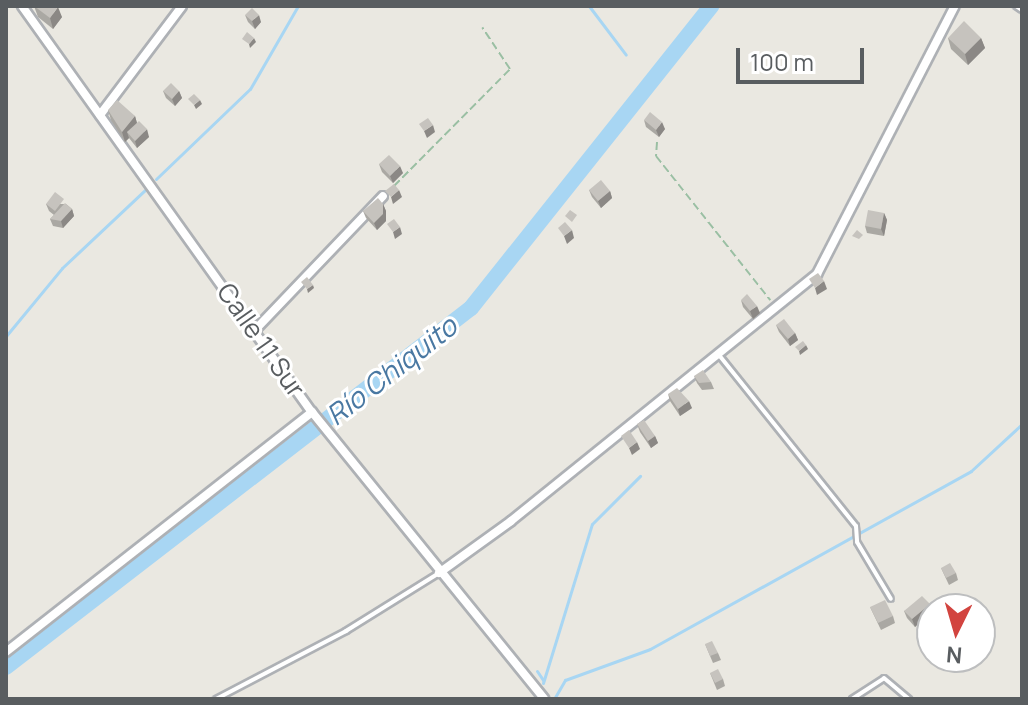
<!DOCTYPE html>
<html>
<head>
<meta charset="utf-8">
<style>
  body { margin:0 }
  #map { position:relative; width:1028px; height:705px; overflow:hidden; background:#eae8e1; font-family:Manrope,sans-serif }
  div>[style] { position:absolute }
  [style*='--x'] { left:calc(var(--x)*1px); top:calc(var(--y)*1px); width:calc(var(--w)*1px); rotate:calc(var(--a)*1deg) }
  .stream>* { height:3px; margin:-1.5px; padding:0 1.5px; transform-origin:1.5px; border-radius:1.5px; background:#a8d6f3 }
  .river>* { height:16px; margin:-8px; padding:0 8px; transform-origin:8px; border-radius:8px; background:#a8d6f3 }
  .path>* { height:2px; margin-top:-1px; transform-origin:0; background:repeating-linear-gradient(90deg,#9abfa3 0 8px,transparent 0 12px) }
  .roads { filter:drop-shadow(2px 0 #aeb1b5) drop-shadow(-2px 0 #aeb1b5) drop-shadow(0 2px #aeb1b5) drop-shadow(0 -2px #aeb1b5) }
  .lane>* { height:4px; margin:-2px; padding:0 2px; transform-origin:2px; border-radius:2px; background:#fff }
  .street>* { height:8px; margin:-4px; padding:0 4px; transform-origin:4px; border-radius:4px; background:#fff }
  .wall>* { inset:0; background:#aaa8a3 }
  .shaded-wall>* { inset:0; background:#8b8885 }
  .building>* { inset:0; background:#c6c3be }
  span { translate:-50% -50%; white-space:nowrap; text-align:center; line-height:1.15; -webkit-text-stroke:6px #fff; paint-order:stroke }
  .street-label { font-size:26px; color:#595d60 }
  .water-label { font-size:28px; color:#4978a2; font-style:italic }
  .frame { position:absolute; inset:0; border:8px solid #595d60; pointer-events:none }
  .north { position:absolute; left:916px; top:593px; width:80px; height:80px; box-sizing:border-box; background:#fff; border:2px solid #bdbebf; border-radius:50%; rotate:185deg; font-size:22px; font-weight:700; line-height:32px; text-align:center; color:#595d60 }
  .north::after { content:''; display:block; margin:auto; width:28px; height:36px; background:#d2443f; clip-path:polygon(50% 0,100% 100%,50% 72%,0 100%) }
  .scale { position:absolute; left:736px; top:48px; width:128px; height:36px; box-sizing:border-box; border:4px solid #595d60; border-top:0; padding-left:10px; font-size:24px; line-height:28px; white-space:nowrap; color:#595d60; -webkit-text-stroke:6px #fff; paint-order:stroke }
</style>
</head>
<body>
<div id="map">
  <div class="stream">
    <i style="--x:589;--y:6;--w:61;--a:52.9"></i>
    <i style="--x:156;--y:179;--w:130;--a:-43.8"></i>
    <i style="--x:250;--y:89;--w:96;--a:-60"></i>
    <i style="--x:6;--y:336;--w:88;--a:-50.5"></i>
    <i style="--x:62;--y:268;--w:114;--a:-43.2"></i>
    <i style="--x:537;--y:671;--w:11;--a:56"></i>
    <i style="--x:543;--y:683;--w:166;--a:-72.9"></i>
    <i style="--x:592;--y:524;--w:68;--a:-45"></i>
    <i style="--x:554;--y:699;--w:22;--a:-60"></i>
    <i style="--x:565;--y:680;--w:90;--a:-20"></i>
    <i style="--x:650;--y:649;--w:367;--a:-29"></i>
    <i style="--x:971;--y:471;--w:69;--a:-42.7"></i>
  </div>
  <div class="river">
    <i style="--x:6;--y:667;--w:587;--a:-37.67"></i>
    <i style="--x:471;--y:308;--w:386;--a:-51.5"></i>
  </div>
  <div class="path">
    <i style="--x:657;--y:142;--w:14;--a:94"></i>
    <i style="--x:656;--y:156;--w:184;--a:51.6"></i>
    <i style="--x:394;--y:186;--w:165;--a:-45.2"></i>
    <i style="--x:510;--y:69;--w:50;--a:-123.7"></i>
  </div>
  <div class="roads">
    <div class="lane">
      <i style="--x:1016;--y:6;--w:7;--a:34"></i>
      <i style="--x:719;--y:355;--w:219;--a:51.3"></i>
      <i style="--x:856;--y:526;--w:16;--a:86"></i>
      <i style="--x:857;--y:542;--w:66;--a:59.2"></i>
      <i style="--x:216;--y:699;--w:147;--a:-27.6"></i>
      <i style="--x:346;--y:631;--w:110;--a:-31.9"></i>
      <i style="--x:852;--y:699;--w:38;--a:-33"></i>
      <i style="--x:884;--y:678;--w:33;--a:40"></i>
    </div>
    <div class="street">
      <i style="--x:22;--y:6;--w:499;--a:54.5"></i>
      <i style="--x:312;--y:412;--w:369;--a:51"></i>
      <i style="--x:100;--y:115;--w:136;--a:-53"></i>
      <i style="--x:255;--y:330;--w:185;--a:-46.3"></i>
      <i style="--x:439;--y:573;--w:89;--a:-35.8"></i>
      <i style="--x:511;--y:521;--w:393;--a:-38.9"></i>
      <i style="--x:817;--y:274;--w:301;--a:-62.8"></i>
      <i style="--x:6;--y:652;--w:389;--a:-38.1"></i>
    </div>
  </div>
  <div class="wall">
    <i style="clip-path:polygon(34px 6px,62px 17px,53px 29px,38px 17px)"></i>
    <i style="clip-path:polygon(245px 15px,261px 22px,255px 29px,248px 22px)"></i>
    <i style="clip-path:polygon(948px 38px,981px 38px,985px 48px,968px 65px,951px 49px)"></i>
    <i style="clip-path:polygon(163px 91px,179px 91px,182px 98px,175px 106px,166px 98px)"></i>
    <i style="clip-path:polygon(108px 110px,135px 116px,137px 123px,149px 137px,137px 148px,129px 138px,125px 142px,111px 120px)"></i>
    <i style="clip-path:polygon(644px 120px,665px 129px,659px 137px,646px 127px)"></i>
    <i style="clip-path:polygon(379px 164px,403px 173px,393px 183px,382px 172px)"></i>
    <i style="clip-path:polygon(589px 190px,610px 191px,612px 198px,601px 208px,592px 197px)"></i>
    <i style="clip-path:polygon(46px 204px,66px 204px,72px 209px,74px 216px,63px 228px,53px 226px,50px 219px,54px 215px,49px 211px)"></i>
    <i style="clip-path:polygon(383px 204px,386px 211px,386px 221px,377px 230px,366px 218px,363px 211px)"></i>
    <i style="clip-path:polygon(884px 213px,887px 220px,884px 236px,867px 233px,865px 226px)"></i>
    <i style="clip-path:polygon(741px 300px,760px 313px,753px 319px,743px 307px)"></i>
    <i style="clip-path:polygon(776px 325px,795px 333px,798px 340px,790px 346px,779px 332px)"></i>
    <i style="clip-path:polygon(694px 376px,711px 382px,714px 389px,702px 390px,697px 383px)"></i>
    <i style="clip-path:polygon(668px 394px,692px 408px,680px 416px,670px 401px)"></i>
    <i style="clip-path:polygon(637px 424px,655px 436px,658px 443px,651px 448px,640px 432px)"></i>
    <i style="clip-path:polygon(941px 568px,956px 573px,958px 580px,949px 585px)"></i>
    <i style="clip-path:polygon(930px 604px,932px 611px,915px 627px,907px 618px,904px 611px)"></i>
    <i style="clip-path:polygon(870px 607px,893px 616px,895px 623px,881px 630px)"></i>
    <i style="clip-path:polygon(705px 644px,718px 653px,721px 660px,713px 663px)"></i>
    <i style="clip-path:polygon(710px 673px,723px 679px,725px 686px,717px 690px)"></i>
  </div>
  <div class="shaded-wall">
    <i style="clip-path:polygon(58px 7px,62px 17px,53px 29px,50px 18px)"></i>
    <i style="clip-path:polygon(259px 15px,261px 22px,255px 29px,252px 21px)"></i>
    <i style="clip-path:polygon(254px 38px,256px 42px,250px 48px,249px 44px)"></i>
    <i style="clip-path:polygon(981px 38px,985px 48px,968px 65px,965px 54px)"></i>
    <i style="clip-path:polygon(179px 91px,182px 98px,175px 106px,172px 99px)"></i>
    <i style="clip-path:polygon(200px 100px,202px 104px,196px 109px,194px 105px)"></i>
    <i style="clip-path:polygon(135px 116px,138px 127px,127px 132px,129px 138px,125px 142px,122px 132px)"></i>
    <i style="clip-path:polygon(662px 122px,665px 129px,659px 137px,656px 130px)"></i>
    <i style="clip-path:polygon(433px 125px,435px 132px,427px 138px,424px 131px)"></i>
    <i style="clip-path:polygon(147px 129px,149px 137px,137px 148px,135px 141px)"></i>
    <i style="clip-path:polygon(400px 166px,403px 173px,393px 183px,390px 176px)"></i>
    <i style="clip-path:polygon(399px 190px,402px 197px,393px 204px,391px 197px)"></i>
    <i style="clip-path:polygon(610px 191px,612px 198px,601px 208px,598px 201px)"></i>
    <i style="clip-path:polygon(383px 204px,386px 211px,386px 221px,377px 230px,374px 223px)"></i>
    <i style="clip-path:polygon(72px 209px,74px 216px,63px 228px,61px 221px)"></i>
    <i style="clip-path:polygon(884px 213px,887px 220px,884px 236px,881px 229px)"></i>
    <i style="clip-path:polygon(400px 227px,402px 234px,395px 239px,393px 232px)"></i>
    <i style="clip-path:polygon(572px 230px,574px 238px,567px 244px,564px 236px)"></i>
    <i style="clip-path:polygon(824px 281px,827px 289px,817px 295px,815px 288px)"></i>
    <i style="clip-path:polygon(313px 285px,314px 288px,308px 293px,307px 289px)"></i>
    <i style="clip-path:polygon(757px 306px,760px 313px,753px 319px,750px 311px)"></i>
    <i style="clip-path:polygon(795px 333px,798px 340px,790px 346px,788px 339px)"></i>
    <i style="clip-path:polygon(806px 345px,808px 349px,800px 355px,799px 351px)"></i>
    <i style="clip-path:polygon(689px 401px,692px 408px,680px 416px,678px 409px)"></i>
    <i style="clip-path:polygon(655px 436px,658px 443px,651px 448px,648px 441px)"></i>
    <i style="clip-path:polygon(637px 442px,640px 449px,632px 455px,629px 448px)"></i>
    <i style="clip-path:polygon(930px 604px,932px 611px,915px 627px,912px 619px)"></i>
  </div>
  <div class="building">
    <i style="clip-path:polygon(34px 6px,58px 6px,58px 7px,50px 18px)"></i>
    <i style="clip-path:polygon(252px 8px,259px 15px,252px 21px,245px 15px)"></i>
    <i style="clip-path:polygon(964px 21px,981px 38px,965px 54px,948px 38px)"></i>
    <i style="clip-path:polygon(247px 32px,254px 38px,249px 44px,242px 39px)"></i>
    <i style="clip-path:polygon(171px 83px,179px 91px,172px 99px,163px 91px)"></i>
    <i style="clip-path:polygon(194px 94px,200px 100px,194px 105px,188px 99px)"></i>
    <i style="clip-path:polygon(117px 100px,135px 116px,122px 132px,108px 110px)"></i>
    <i style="clip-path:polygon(650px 112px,662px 122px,656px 130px,644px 120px)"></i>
    <i style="clip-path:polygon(428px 118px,433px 125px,424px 131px,419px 124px)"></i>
    <i style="clip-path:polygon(139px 121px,147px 129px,135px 141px,127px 132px)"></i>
    <i style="clip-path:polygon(389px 155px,400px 166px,390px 176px,379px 164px)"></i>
    <i style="clip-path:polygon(601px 180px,610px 191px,598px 201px,589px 190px)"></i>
    <i style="clip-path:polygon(394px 184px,399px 190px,391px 197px,385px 191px)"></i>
    <i style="clip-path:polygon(55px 192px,64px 199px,55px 211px,46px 204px)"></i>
    <i style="clip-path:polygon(378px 198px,383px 204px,383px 214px,374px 223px,363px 211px)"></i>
    <i style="clip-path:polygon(65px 203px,72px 209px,61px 221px,50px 219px)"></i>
    <i style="clip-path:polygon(570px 210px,577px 215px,572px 222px,565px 216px)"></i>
    <i style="clip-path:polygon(868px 210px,884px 213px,881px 229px,865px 226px)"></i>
    <i style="clip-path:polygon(394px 219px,400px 227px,393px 232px,387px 224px)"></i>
    <i style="clip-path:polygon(565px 222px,572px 230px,564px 236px,558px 228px)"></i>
    <i style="clip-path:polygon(857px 230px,863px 235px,859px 239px,852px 236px)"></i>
    <i style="clip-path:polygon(818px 273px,824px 281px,815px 288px,809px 279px)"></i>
    <i style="clip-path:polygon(307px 277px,313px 285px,307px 289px,301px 282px)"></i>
    <i style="clip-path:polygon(747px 294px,757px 306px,750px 311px,741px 300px)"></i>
    <i style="clip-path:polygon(784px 319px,795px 333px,788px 339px,776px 325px)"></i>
    <i style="clip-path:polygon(803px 341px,806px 345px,799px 351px,795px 347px)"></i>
    <i style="clip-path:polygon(703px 370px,711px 382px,699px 383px,694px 376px)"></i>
    <i style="clip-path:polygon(677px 388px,689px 401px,678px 409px,668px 394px)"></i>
    <i style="clip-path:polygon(644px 420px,655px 436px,648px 441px,637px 424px)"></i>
    <i style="clip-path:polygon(629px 430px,637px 442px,629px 448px,621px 436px)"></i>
    <i style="clip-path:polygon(950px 563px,956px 573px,946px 578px,941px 568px)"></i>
    <i style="clip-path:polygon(922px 596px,930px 604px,912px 619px,904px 611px)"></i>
    <i style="clip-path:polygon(885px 600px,893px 616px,878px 623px,870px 607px)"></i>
    <i style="clip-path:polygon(712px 641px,718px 653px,710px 656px,705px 644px)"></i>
    <i style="clip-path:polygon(718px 669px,723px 679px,715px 683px,710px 673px)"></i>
  </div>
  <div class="street-label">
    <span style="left:261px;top:340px;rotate:55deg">Calle 11 Sur</span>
  </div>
  <div class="water-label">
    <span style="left:391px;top:370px;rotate:-38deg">Río Chiquito</span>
  </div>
  <div class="frame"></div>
  <div class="north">N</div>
  <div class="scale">100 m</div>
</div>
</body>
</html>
